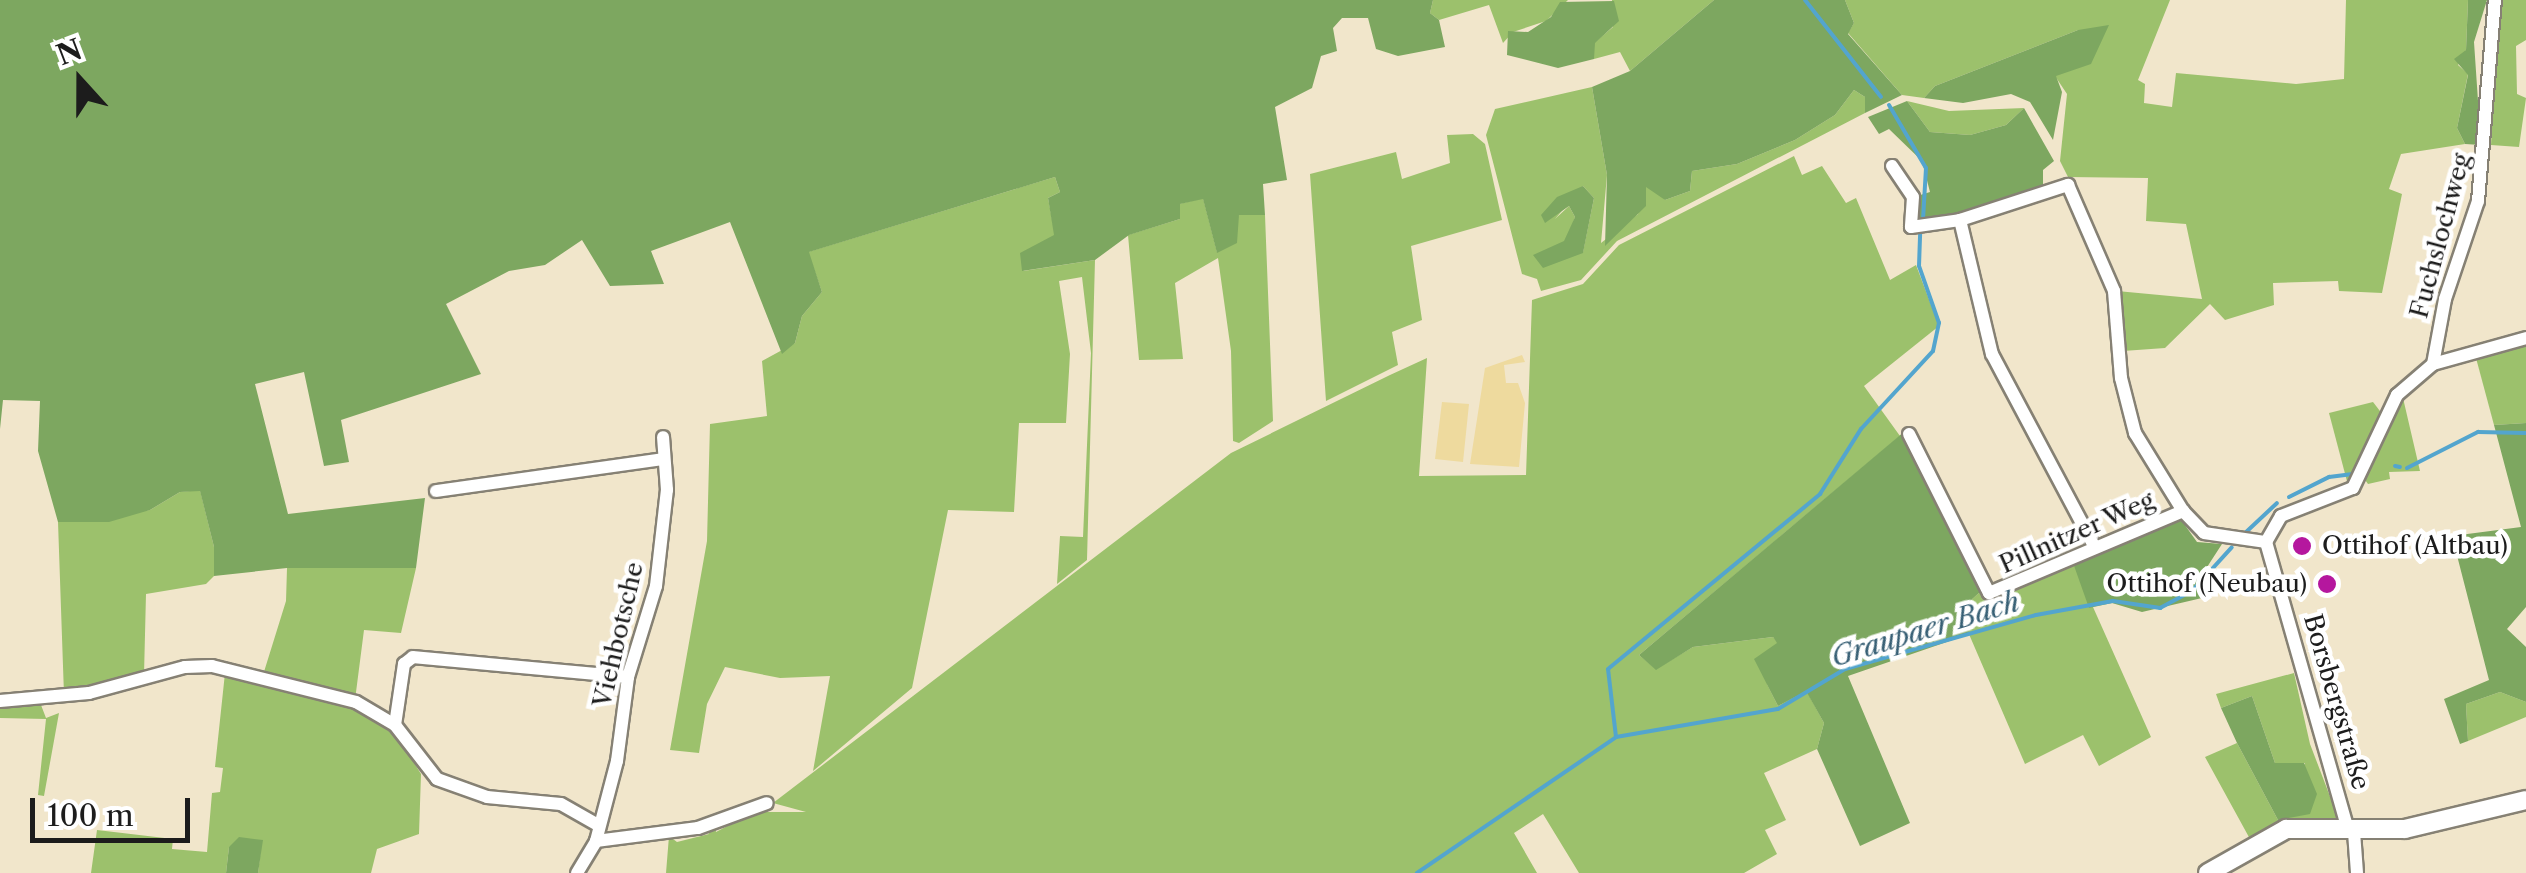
<!DOCTYPE html>
<html>
<head>
<meta charset="utf-8">
<style>
  body { margin:0 }
  #map { position:relative; width:2526px; height:873px; overflow:hidden; background:#f1e6cb; font-family:"Libre Caslon Text",serif }
  div>[style] { position:absolute }
  [style*='--x'] { left:calc(var(--x)*1px); top:calc(var(--y)*1px); width:calc(var(--w)*1px); rotate:calc(var(--a)*1deg) }
  .green>* { inset:0; background:#9cc16c }
  .forest>* { inset:0; background:#7da760 }
  .sand>* { inset:0; background:#eeda9e }
  .stream>* { height:4px; margin:-2px; padding:0 2px; transform-origin:2px; border-radius:2px; background:#53a5ce }
  .roads { filter:drop-shadow(2px 0 #868174) drop-shadow(-2px 0 #868174) drop-shadow(0 2px #868174) drop-shadow(0 -2px #868174) }
  .street>* { height:12px; margin:-6px; padding:0 6px; transform-origin:6px; border-radius:6px; background:#fff }
  .secondary>* { height:18px; margin:-9px; padding:0 9px; transform-origin:9px; border-radius:9px; background:#fff }
  .dots>* { width:28px; height:28px; translate:-50% -50%; box-sizing:border-box; border:5px solid #fff; border-radius:50% }
  span { translate:-50% -50%; white-space:nowrap; text-align:center; line-height:1.15; -webkit-text-stroke:9px #fff; paint-order:stroke }
  .street-label { font-size:25px; color:#1c1c1c }
  .poi-label { font-size:25px; color:#1c1c1c }
  .left { translate:0 -50%; text-align:left }
  .right { translate:-100% -50%; text-align:right }
  .water-label { font-size:28px; color:#386075; font-style:italic }
  .north { position:absolute; left:30px; top:30px; width:100px; height:100px; -webkit-text-stroke:8px #fff; paint-order:stroke; rotate:339deg; font-size:28px; font-weight:700; line-height:40px; text-align:center; color:#1c1c1c }
  .north::after { content:''; display:block; margin:auto; width:35px; height:45px; background:#1c1c1c; clip-path:polygon(50% 0,100% 100%,50% 72%,0 100%) }
  .scale { position:absolute; left:30px; top:798px; width:160px; height:45px; box-sizing:border-box; border:5px solid #1c1c1c; border-top:0; padding-left:12px; font-size:30px; line-height:35px; white-space:nowrap; color:#1c1c1c; -webkit-text-stroke:8px #fff; paint-order:stroke }
</style>
</head>
<body>
<div id="map">
  <div class="green">
    <i style="clip-path:polygon(1433px 0,1568px 0,1546px 21px,1513px 32px,1503px 43px,1489px 5px,1439px 20px,1430px 13px)"></i>
    <i style="clip-path:polygon(1612px 0,1714px 0,1630px 71px,1620px 52px,1594px 59px,1594px 43px,1613px 27px)"></i>
    <i style="clip-path:polygon(1845px 0,2170px 0,2138px 80px,2145px 84px,2144px 103px,2172px 107px,2176px 73px,2296px 84px,2344px 79px,2346px 0,2468px 0,2466px 50px,2458px 65px,2468px 74px,2457px 128px,2465px 144px,2401px 154px,2389px 189px,2402px 194px,2382px 293px,2339px 291px,2338px 281px,2273px 283px,2274px 305px,2225px 320px,2210px 304px,2165px 348px,2123px 351px,2117px 291px,2202px 299px,2186px 224px,2146px 221px,2148px 178px,2068px 177px,2060px 161px,2067px 94px,2055px 76px,2078px 30px,1935px 86px,1924px 98px,1902px 95px,1848px 33px,1854px 23px)"></i>
    <i style="clip-path:polygon(2498px 0,2526px 0,2526px 40px,2516px 46px,2517px 94px,2526px 98px,2519px 147px,2491px 145px)"></i>
    <i style="clip-path:polygon(evenodd,1592px 87px,1607px 175px,1601px 243px,1638px 214px,1645px 187px,1654px 186px,1665px 200px,1690px 191px,1692px 171px,1737px 164px,1795px 140px,1835px 115px,1854px 90px,1865px 97px,1865px 113px,1617px 241px,1581px 280px,1541px 291px,1537px 279px,1522px 274px,1486px 135px,1495px 109px,1592px 87px,1583px 186px,1594px 198px,1583px 252px,1561px 260px,1575px 217px,1569px 206px,1555px 219px,1583px 186px)"></i>
    <i style="clip-path:polygon(1907px 101px,1949px 111px,2024px 108px,2006px 125px,1970px 135px,1930px 132px)"></i>
    <i style="clip-path:polygon(1473px 134px,1485px 144px,1502px 220px,1411px 246px,1422px 320px,1392px 332px,1398px 365px,1326px 401px,1310px 174px,1396px 152px,1402px 179px,1450px 163px,1447px 135px)"></i>
    <i style="clip-path:polygon(1794px 156px,1802px 175px,1822px 166px,1846px 203px,1856px 198px,1890px 280px,1916px 265px,1939px 326px,1864px 386px,1900px 436px,1639px 655px,1656px 669px,1693px 647px,1773px 637px,1778px 643px,1767px 684px,1778px 706px,1806px 690px,1824px 723px,1817px 749px,1764px 773px,1786px 820px,1765px 830px,1777px 854px,1744px 873px,1579px 873px,1543px 814px,1514px 833px,1537px 873px,666px 873px,669px 836px,677px 842px,709px 834px,705px 828px,715px 825px,716px 832px,754px 812px,806px 812px,773px 803px,1231px 453px,1390px 375px,1427px 358px,1419px 476px,1526px 475px,1532px 300px,1583px 284px,1619px 245px)"></i>
    <i style="clip-path:polygon(1055px 177px,1060px 192px,1048px 198px,1055px 235px,1023px 271px,1095px 260px,1087px 560px,1057px 584px,1060px 536px,1083px 537px,1091px 353px,1082px 277px,1059px 281px,1070px 354px,1066px 423px,1019px 423px,1014px 512px,948px 510px,912px 688px,813px 771px,830px 676px,780px 678px,725px 667px,707px 704px,699px 753px,670px 750px,707px 541px,710px 424px,767px 416px,762px 361px,795px 343px,802px 316px,822px 292px,808px 252px)"></i>
    <i style="clip-path:polygon(1203px 198px,1217px 252px,1239px 215px,1265px 215px,1273px 421px,1239px 443px,1233px 441px,1231px 351px,1218px 258px,1175px 283px,1183px 359px,1139px 360px,1128px 235px,1180px 219px,1179px 204px)"></i>
    <i style="clip-path:polygon(2526px 342px,2526px 423px,2494px 425px,2476px 358px)"></i>
    <i style="clip-path:polygon(2403px 398px,2420px 471px,2389px 472px,2390px 479px,2368px 484px,2363px 477px)"></i>
    <i style="clip-path:polygon(2373px 402px,2383px 415px,2348px 485px,2329px 413px)"></i>
    <i style="clip-path:polygon(200px 490px,214px 547px,214px 576px,206px 584px,146px 594px,144px 675px,64px 695px,58px 522px,150px 510px,180px 492px)"></i>
    <i style="clip-path:polygon(2072px 560px,2151px 737px,2099px 766px,2083px 735px,2025px 764px,1959px 611px,1980px 592px,1998px 596px)"></i>
    <i style="clip-path:polygon(287px 568px,416px 568px,401px 633px,364px 630px,355px 700px,263px 675px,286px 601px)"></i>
    <i style="clip-path:polygon(225px 673px,355px 705px,393px 729px,421px 774px,419px 834px,377px 849px,371px 873px,258px 873px,262px 840px,229px 847px,226px 873px,91px 873px,97px 830px,173px 839px,172px 849px,207px 852px,212px 793px,220px 792px,223px 768px,215px 767px)"></i>
    <i style="clip-path:polygon(2294px 673px,2310px 744px,2339px 820px,2275px 827px,2250px 839px,2205px 757px,2237px 743px,2278px 820px,2305px 763px,2275px 763px,2252px 696px,2221px 708px,2216px 694px)"></i>
    <i style="clip-path:polygon(2500px 692px,2526px 702px,2526px 717px,2468px 741px,2466px 704px)"></i>
    <i style="clip-path:polygon(41px 705px,46px 718px,59px 713px,44px 796px,38px 795px,46px 719px,0 718px,0 706px)"></i>
  </div>
  <div class="forest">
    <i style="clip-path:polygon(0 0,1433px 0,1430px 13px,1439px 20px,1445px 47px,1398px 56px,1376px 49px,1368px 18px,1342px 18px,1333px 28px,1337px 51px,1321px 56px,1312px 88px,1275px 107px,1287px 180px,1263px 184px,1265px 215px,1239px 215px,1237px 243px,1217px 253px,1203px 199px,1180px 204px,1180px 219px,1129px 235px,1095px 260px,1022px 271px,1020px 253px,1054px 235px,1048px 198px,1060px 192px,1055px 177px,809px 252px,822px 292px,802px 316px,795px 343px,782px 354px,730px 222px,651px 251px,664px 284px,610px 286px,582px 240px,545px 265px,509px 271px,446px 304px,481px 374px,341px 420px,349px 462px,324px 466px,304px 372px,255px 384px,288px 514px,425px 498px,416px 568px,287px 568px,214px 576px,214px 547px,200px 491px,180px 492px,150px 510px,109px 522px,58px 522px,38px 451px,40px 401px,3px 400px,0 429px)"></i>
    <i style="clip-path:polygon(1714px 0,1845px 0,1854px 23px,1848px 34px,1902px 95px,1865px 113px,1865px 97px,1854px 90px,1835px 115px,1795px 140px,1737px 164px,1692px 171px,1690px 191px,1665px 200px,1646px 187px,1646px 206px,1605px 246px,1607px 175px,1592px 87px,1630px 71px)"></i>
    <i style="clip-path:polygon(2468px 0,2487px 0,2474px 42px,2481px 145px,2465px 144px,2457px 128px,2468px 75px,2454px 59px,2466px 50px)"></i>
    <i style="clip-path:polygon(1614px 1px,1619px 21px,1595px 43px,1594px 59px,1558px 68px,1507px 55px,1508px 31px,1528px 32px,1551px 17px,1560px 2px)"></i>
    <i style="clip-path:polygon(2109px 25px,2091px 64px,2056px 76px,2062px 92px,2053px 140px,2030px 102px,2011px 94px,1963px 103px,1924px 98px,1935px 86px,2078px 30px)"></i>
    <i style="clip-path:polygon(1907px 101px,1930px 132px,1970px 135px,2006px 125px,2024px 108px,2054px 161px,2043px 170px,2043px 187px,1964px 214px,1916px 222px,1917px 196px,1930px 192px,1922px 161px,1889px 129px,1879px 134px,1868px 117px)"></i>
    <i style="clip-path:polygon(1583px 186px,1594px 198px,1583px 253px,1543px 268px,1533px 255px,1564px 241px,1575px 217px,1569px 206px,1545px 223px,1541px 215px,1557px 197px)"></i>
    <i style="clip-path:polygon(2526px 423px,2526px 607px,2507px 629px,2526px 647px,2526px 702px,2500px 692px,2466px 704px,2468px 741px,2460px 744px,2444px 699px,2489px 680px,2452px 536px,2521px 527px,2494px 425px)"></i>
    <i style="clip-path:polygon(1905px 431px,1980px 592px,1959px 611px,1970px 634px,1848px 676px,1910px 823px,1860px 846px,1817px 749px,1824px 723px,1806px 691px,1778px 706px,1754px 659px,1777px 643px,1773px 637px,1693px 647px,1656px 670px,1639px 655px)"></i>
    <i style="clip-path:polygon(2182px 521px,2197px 542px,2222px 544px,2198px 581px,2202px 598px,2142px 612px,2112px 603px,2089px 608px,2072px 560px,2160px 522px)"></i>
    <i style="clip-path:polygon(2252px 696px,2275px 763px,2304px 763px,2317px 794px,2310px 814px,2278px 820px,2237px 743px,2221px 708px)"></i>
    <i style="clip-path:polygon(239px 837px,263px 840px,258px 873px,226px 873px,229px 847px)"></i>
  </div>
  <div class="sand">
    <i style="clip-path:polygon(1522px 355px,1525px 362px,1504px 365px,1506px 383px,1518px 383px,1525px 403px,1519px 467px,1470px 464px,1485px 368px)"></i>
    <i style="clip-path:polygon(1442px 402px,1469px 404px,1463px 462px,1435px 459px)"></i>
  </div>
  <div class="stream">
    <i style="--x:1805;--y:0;--w:123;--a:51.9"></i>
    <i style="--x:1889;--y:105;--w:73;--a:59.6"></i>
    <i style="--x:1926;--y:168;--w:52;--a:93.3"></i>
    <i style="--x:2395;--y:466;--w:5;--a:11"></i>
    <i style="--x:2407;--y:468;--w:80;--a:-26.9"></i>
    <i style="--x:2478;--y:432;--w:48;--a:1.2"></i>
    <i style="--x:2289;--y:497;--w:45;--a:-26.6"></i>
    <i style="--x:2329;--y:477;--w:26;--a:-7"></i>
    <i style="--x:2244;--y:534;--w:45;--a:-43.2"></i>
    <i style="--x:1616;--y:737;--w:68;--a:-96.7"></i>
    <i style="--x:1608;--y:669;--w:275;--a:-39.5"></i>
    <i style="--x:1820;--y:494;--w:77;--a:-57.8"></i>
    <i style="--x:1861;--y:429;--w:106;--a:-47.3"></i>
    <i style="--x:1933;--y:351;--w:29;--a:-78"></i>
    <i style="--x:1939;--y:323;--w:60;--a:-109.3"></i>
    <i style="--x:1919;--y:266;--w:37;--a:-88"></i>
    <i style="--x:1417;--y:873;--w:241;--a:-34.3"></i>
    <i style="--x:1616;--y:737;--w:164;--a:-9.8"></i>
    <i style="--x:1778;--y:709;--w:78;--a:-30.8"></i>
    <i style="--x:1845;--y:669;--w:198;--a:-15.8"></i>
    <i style="--x:2036;--y:615;--w:78;--a:-10.3"></i>
    <i style="--x:2113;--y:601;--w:48;--a:8.5"></i>
    <i style="--x:2160;--y:608;--w:36;--a:-28"></i>
    <i style="--x:2192;--y:591;--w:59;--a:-47.7"></i>
  </div>
  <div class="roads">
    <div class="street">
      <i style="--x:1892;--y:166;--w:37;--a:56"></i>
      <i style="--x:1913;--y:197;--w:30;--a:94"></i>
      <i style="--x:1911;--y:227;--w:49;--a:-8.1"></i>
      <i style="--x:1960;--y:220;--w:114;--a:-18"></i>
      <i style="--x:2068;--y:185;--w:116;--a:66.5"></i>
      <i style="--x:2114;--y:291;--w:87;--a:85.4"></i>
      <i style="--x:2121;--y:378;--w:57;--a:75.7"></i>
      <i style="--x:2135;--y:433;--w:92;--a:58.4"></i>
      <i style="--x:2183;--y:511;--w:30;--a:46"></i>
      <i style="--x:2204;--y:533;--w:63;--a:8.3"></i>
      <i style="--x:1960;--y:220;--w:138;--a:76.6"></i>
      <i style="--x:1992;--y:354;--w:217;--a:62"></i>
      <i style="--x:2433;--y:364;--w:66;--a:-79.5"></i>
      <i style="--x:2445;--y:299;--w:103;--a:-71.4"></i>
      <i style="--x:2478;--y:201;--w:202;--a:-85.2"></i>
      <i style="--x:2433;--y:364;--w:97;--a:-15.6"></i>
      <i style="--x:1909;--y:434;--w:178;--a:63.3"></i>
      <i style="--x:1989;--y:593;--w:211;--a:-22.9"></i>
      <i style="--x:436;--y:491;--w:230;--a:-8"></i>
      <i style="--x:2266;--y:542;--w:296;--a:74.1"></i>
      <i style="--x:2266;--y:542;--w:30;--a:-60"></i>
      <i style="--x:2281;--y:516;--w:77;--a:-21.3"></i>
      <i style="--x:2353;--y:488;--w:103;--a:-64.7"></i>
      <i style="--x:2397;--y:395;--w:48;--a:-40.7"></i>
      <i style="--x:0;--y:701;--w:89;--a:-5.1"></i>
      <i style="--x:89;--y:693;--w:99;--a:-15.2"></i>
      <i style="--x:185;--y:667;--w:27;--a:-2"></i>
      <i style="--x:212;--y:666;--w:148;--a:14"></i>
      <i style="--x:356;--y:702;--w:45;--a:30.5"></i>
      <i style="--x:395;--y:725;--w:68;--a:52.1"></i>
      <i style="--x:437;--y:779;--w:53;--a:19.8"></i>
      <i style="--x:487;--y:797;--w:74;--a:5.4"></i>
      <i style="--x:561;--y:804;--w:43;--a:29.6"></i>
      <i style="--x:395;--y:725;--w:62;--a:-81.6"></i>
      <i style="--x:404;--y:664;--w:11;--a:-38"></i>
      <i style="--x:413;--y:657;--w:216;--a:5.3"></i>
      <i style="--x:2354;--y:832;--w:41;--a:85.8"></i>
      <i style="--x:596;--y:841;--w:103;--a:-7.3"></i>
      <i style="--x:698;--y:828;--w:73;--a:-19.9"></i>
      <i style="--x:577;--y:873;--w:37;--a:-59"></i>
      <i style="--x:596;--y:841;--w:83;--a:-75.3"></i>
      <i style="--x:617;--y:761;--w:85;--a:-82.5"></i>
      <i style="--x:628;--y:677;--w:95;--a:-72.9"></i>
      <i style="--x:656;--y:586;--w:97;--a:-83.5"></i>
      <i style="--x:667;--y:490;--w:53;--a:-94.3"></i>
    </div>
    <div class="secondary">
      <i style="--x:2208;--y:873;--w:90;--a:-29.4"></i>
      <i style="--x:2286;--y:829;--w:119;--a:0"></i>
      <i style="--x:2405;--y:829;--w:124;--a:-13.5"></i>
    </div>
  </div>
  <div class="dots">
    <i style="left:2302px;top:546px;background:#b5179e"></i>
    <i style="left:2327px;top:584px;background:#b5179e"></i>
  </div>
  <div class="street-label">
    <span style="left:2441px;top:236px;rotate:-75deg">Fuchslochweg</span>
    <span style="left:2077px;top:533px;rotate:-24deg">Pillnitzer Weg</span>
    <span style="left:619px;top:635px;rotate:-77deg">Viehbotsche</span>
    <span style="left:2336px;top:702px;rotate:74deg">Borsbergstraße</span>
  </div>
  <div class="poi-label">
    <span class="left" style="left:2322px;top:546px">Ottihof (Altbau)</span>
    <span class="right" style="left:2307px;top:584px">Ottihof (Neubau)</span>
  </div>
  <div class="water-label">
    <span style="left:1925px;top:629px;rotate:-17deg">Graupaer Bach</span>
  </div>
  <div class="north">N</div>
  <div class="scale">100 m</div>
</div>
</body>
</html>
